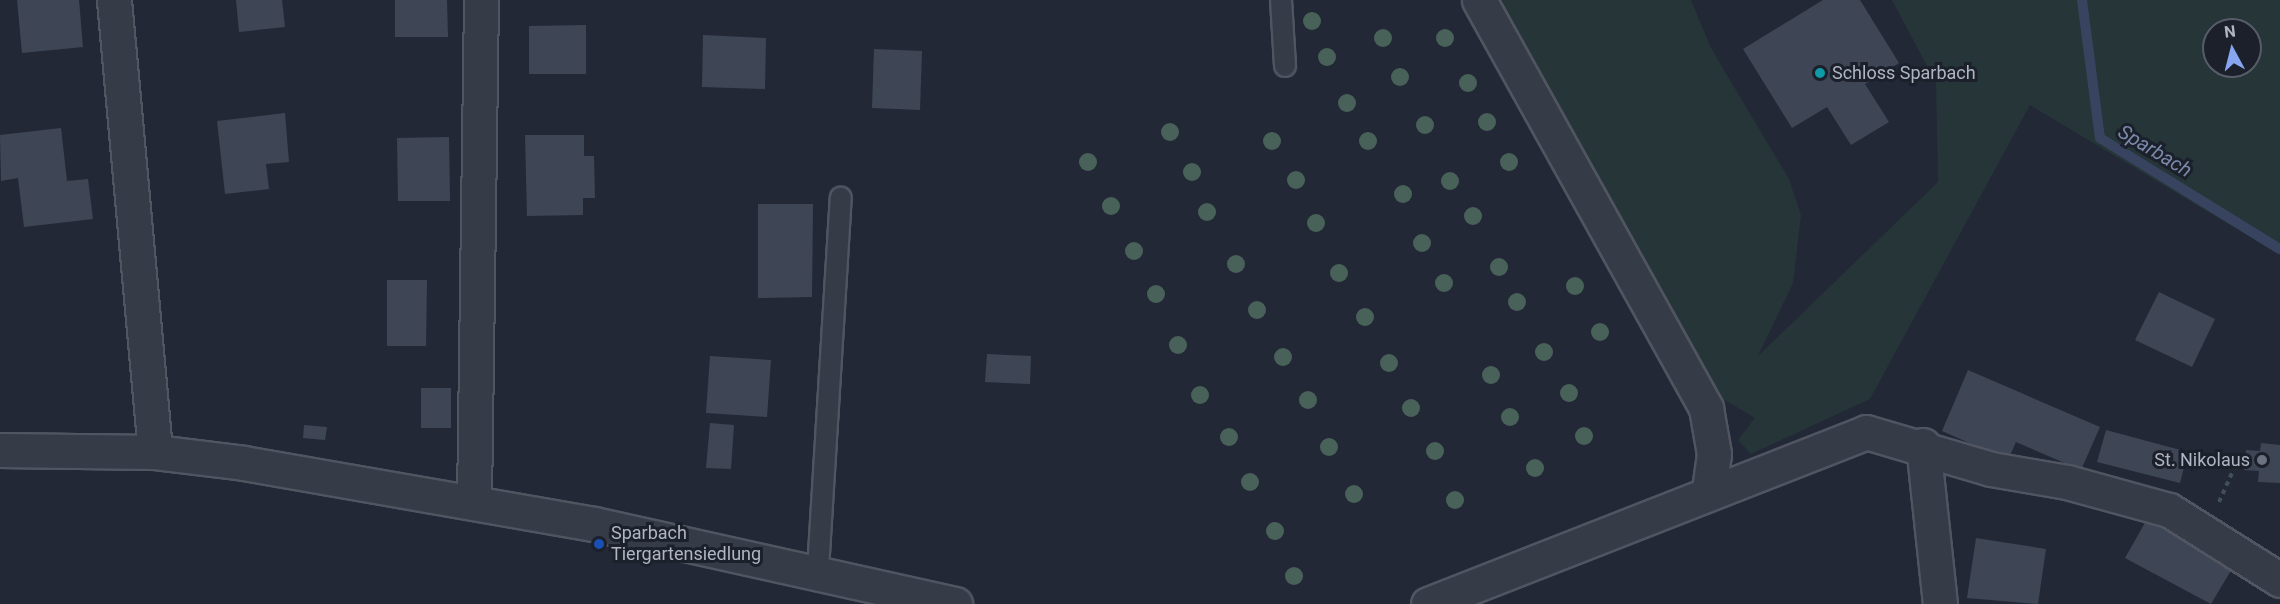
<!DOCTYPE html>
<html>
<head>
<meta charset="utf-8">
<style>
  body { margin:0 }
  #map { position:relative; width:2280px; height:604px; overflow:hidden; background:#222836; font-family:Roboto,sans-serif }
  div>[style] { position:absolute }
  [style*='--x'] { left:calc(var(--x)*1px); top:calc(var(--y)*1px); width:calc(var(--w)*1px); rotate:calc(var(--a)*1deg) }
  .green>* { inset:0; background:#253538 }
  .stream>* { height:10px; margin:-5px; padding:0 5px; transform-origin:5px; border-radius:5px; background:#38445f }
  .building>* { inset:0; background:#3e4656 }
  .path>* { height:4px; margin-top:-2px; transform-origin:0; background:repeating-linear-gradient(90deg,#415055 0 4.5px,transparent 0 9px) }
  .roads { filter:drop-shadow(2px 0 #505561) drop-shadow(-2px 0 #505561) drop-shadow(0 2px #505561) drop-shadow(0 -2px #505561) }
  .service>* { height:20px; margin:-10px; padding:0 10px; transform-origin:10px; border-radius:10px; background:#353b47 }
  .minor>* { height:33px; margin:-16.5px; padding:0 16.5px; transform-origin:16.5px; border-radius:16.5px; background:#353b47 }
  .tertiary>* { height:33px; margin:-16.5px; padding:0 16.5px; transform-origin:16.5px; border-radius:16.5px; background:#353b47 }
  .trees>* { width:18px; height:18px; margin:-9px; border-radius:50%; background:#496259 }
  .dots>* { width:16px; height:16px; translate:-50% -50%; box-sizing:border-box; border:3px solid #1b202b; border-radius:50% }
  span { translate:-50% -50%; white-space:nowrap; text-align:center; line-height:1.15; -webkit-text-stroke:6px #1b202b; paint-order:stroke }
  .poi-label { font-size:18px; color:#b0b5c3 }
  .left { translate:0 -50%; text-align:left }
  .right { translate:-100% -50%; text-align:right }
  .water-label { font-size:20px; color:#7a89aa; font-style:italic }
  .north { position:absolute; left:2202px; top:18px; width:60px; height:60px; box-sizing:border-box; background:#1b202b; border:2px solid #575c68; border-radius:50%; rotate:353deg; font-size:16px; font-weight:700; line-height:24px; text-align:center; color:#b0b5c3 }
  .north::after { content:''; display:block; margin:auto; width:21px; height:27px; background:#88a6f0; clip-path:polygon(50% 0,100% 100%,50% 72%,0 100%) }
</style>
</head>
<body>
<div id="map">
  <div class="green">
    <i style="clip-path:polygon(evenodd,1497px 0,1691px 0,1711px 48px,1789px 179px,1801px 215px,1793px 283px,1758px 356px,1938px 182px,1936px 83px,1892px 0,2280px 0,2280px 255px,2030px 105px,1870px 399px,1751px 454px,1738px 440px,1755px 418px,1711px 392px,1497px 0,2214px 30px,2250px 30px,2250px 66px,2214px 66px,2214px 30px)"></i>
  </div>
  <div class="stream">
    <i style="--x:2082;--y:0;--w:139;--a:82.6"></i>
    <i style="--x:2100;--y:138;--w:211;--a:31.7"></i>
  </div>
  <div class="building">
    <i style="clip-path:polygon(17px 0,79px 0,83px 47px,22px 53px)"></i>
    <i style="clip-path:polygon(236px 0,282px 0,285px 27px,239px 32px)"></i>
    <i style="clip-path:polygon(395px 0,447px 0,448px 37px,395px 37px)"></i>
    <i style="clip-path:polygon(1823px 0,1860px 0,1899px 63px,1865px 84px,1889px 122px,1851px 145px,1827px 107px,1792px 128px,1743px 49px)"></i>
    <i style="clip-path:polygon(586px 25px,586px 74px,529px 74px,529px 26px)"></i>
    <i style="clip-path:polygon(703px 35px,766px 38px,765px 89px,702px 87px)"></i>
    <i style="clip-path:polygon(874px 49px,922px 51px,920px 110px,872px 108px)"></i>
    <i style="clip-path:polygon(285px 113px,289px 162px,266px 164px,269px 189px,225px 194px,217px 121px)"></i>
    <i style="clip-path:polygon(61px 128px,67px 181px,88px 179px,93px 219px,24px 227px,18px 178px,1px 181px,0 135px)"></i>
    <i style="clip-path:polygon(525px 135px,584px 135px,584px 156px,594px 156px,595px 198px,583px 198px,583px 215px,527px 216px)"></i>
    <i style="clip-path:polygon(449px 137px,450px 201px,398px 201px,397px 138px)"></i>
    <i style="clip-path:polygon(758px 204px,813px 204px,812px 297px,758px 298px)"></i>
    <i style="clip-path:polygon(387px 280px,427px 280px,426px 346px,387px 346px)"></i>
    <i style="clip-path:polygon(2159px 292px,2215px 319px,2192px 367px,2135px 340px)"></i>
    <i style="clip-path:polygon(987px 354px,1031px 356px,1030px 384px,985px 382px)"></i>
    <i style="clip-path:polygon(710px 356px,771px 360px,767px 417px,706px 413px)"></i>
    <i style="clip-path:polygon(1968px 370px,2100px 427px,2081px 470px,2016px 442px,2008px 460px,1942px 431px)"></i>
    <i style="clip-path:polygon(421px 388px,451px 388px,451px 428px,421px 428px)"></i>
    <i style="clip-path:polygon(710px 423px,734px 425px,731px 469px,706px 468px)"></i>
    <i style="clip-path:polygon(304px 425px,327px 427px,325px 440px,303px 438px)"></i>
    <i style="clip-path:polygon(2106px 430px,2188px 452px,2180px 483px,2097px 462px)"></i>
    <i style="clip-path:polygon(2261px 443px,2280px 445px,2280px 483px,2258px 482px,2259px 471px,2244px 470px,2246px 450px,2260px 451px)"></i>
    <i style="clip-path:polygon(2150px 514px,2236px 562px,2211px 604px,2125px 558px)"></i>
    <i style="clip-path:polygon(1976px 538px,2046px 549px,2038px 604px,1967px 598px)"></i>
  </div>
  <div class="path">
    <i style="--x:2219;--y:502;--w:42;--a:-65.9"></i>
  </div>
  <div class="roads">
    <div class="service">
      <i style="--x:1281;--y:0;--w:66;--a:86.5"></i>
      <i style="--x:818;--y:570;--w:373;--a:-86.5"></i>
    </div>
    <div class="minor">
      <i style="--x:114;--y:0;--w:454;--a:84.8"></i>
      <i style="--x:1479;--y:0;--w:467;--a:60.9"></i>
      <i style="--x:1706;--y:408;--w:47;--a:80.1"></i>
      <i style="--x:1714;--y:454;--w:36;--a:98"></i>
      <i style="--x:1923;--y:445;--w:160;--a:83.9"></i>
      <i style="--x:474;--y:501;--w:501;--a:-89.2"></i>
      <i style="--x:1428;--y:604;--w:471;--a:-21.4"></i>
      <i style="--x:1866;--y:432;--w:130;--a:16.5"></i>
      <i style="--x:1991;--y:469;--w:77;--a:9.7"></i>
      <i style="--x:2067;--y:482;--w:106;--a:15.4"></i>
      <i style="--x:2169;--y:510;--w:131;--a:32.2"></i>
    </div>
    <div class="tertiary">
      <i style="--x:0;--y:450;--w:155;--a:0.7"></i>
      <i style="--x:155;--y:452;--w:90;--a:7"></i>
      <i style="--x:244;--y:463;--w:355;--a:9.9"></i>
      <i style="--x:594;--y:524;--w:370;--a:12.5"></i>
    </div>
  </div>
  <div class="trees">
    <i style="left:1312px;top:21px"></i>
    <i style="left:1383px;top:38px"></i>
    <i style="left:1445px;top:38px"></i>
    <i style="left:1327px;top:57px"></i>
    <i style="left:1400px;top:77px"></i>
    <i style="left:1468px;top:83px"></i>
    <i style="left:1347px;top:103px"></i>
    <i style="left:1487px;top:122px"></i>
    <i style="left:1425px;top:125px"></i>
    <i style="left:1170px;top:132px"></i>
    <i style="left:1272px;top:141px"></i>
    <i style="left:1368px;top:141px"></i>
    <i style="left:1088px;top:162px"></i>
    <i style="left:1509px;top:162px"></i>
    <i style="left:1192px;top:172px"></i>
    <i style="left:1296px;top:180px"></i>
    <i style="left:1450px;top:181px"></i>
    <i style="left:1403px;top:194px"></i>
    <i style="left:1111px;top:206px"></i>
    <i style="left:1207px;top:212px"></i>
    <i style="left:1473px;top:216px"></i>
    <i style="left:1316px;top:223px"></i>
    <i style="left:1422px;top:243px"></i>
    <i style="left:1134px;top:251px"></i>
    <i style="left:1236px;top:264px"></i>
    <i style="left:1499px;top:267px"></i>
    <i style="left:1339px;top:273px"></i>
    <i style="left:1444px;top:283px"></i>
    <i style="left:1575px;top:286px"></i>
    <i style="left:1156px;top:294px"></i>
    <i style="left:1517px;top:302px"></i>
    <i style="left:1257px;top:310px"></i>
    <i style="left:1365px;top:317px"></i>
    <i style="left:1600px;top:332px"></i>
    <i style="left:1178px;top:345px"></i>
    <i style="left:1544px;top:352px"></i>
    <i style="left:1283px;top:357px"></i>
    <i style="left:1389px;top:363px"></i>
    <i style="left:1491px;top:375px"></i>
    <i style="left:1569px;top:393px"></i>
    <i style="left:1200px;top:395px"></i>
    <i style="left:1308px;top:400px"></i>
    <i style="left:1411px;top:408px"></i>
    <i style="left:1510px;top:417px"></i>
    <i style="left:1584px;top:436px"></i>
    <i style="left:1229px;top:437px"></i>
    <i style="left:1329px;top:447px"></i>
    <i style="left:1435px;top:451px"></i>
    <i style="left:1535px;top:468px"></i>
    <i style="left:1250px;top:482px"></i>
    <i style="left:1354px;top:494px"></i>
    <i style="left:1455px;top:500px"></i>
    <i style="left:1275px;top:531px"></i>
    <i style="left:1294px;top:576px"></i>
  </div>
  <div class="dots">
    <i style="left:1820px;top:73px;background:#0f9aa8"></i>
    <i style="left:2262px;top:460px;background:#6b7280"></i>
    <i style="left:599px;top:544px;background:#1a4fb4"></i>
  </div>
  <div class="poi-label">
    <span class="left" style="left:1832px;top:73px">Schloss Sparbach</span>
    <span class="right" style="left:2250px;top:460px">St. Nikolaus</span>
    <span class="left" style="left:611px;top:544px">Sparbach<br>Tiergartensiedlung</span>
  </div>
  <div class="water-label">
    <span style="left:2155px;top:151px;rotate:31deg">Sparbach</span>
  </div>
  <div class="north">N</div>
</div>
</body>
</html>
